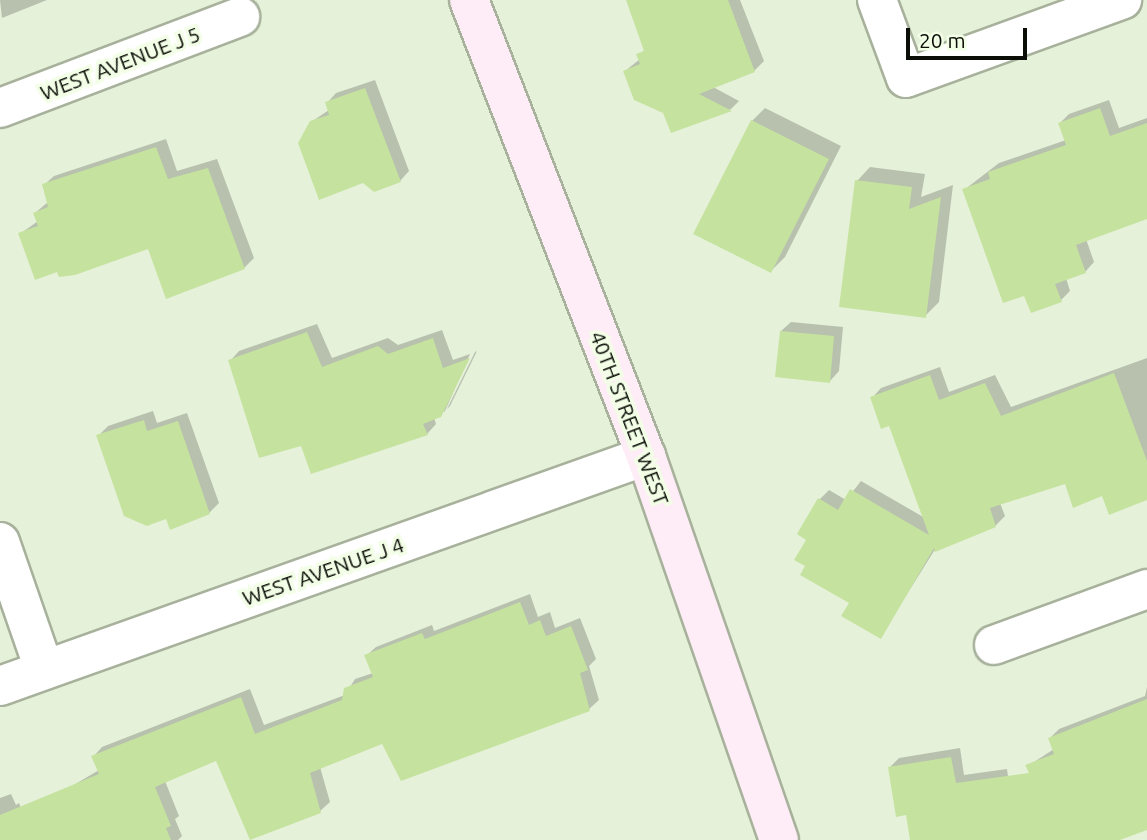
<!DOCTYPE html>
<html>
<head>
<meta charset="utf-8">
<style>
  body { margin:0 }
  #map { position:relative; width:1147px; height:840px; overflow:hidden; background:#e6f1da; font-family:Ubuntu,sans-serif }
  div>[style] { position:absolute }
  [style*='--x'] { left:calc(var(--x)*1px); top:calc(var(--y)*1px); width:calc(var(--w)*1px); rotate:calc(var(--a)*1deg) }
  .shadow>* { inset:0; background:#0003 }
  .building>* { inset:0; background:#c5e39f }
  .roads { filter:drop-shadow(2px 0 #a7b19b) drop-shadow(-2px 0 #a7b19b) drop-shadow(0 2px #a7b19b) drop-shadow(0 -2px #a7b19b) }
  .minor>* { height:38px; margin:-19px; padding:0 19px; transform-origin:19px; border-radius:19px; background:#fff }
  .secondary>* { height:38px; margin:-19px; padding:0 19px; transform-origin:19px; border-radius:19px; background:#feecf6 }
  span { translate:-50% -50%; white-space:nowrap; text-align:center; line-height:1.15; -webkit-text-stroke:7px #f3fee7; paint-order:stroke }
  .street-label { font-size:21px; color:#0b0e07 }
  .scale { position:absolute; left:906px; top:28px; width:121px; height:32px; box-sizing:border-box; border:4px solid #0b0e07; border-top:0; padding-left:9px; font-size:21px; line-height:24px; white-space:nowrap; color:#0b0e07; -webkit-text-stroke:5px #f3fee7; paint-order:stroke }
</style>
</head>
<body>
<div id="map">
  <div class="shadow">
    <i style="clip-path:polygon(0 0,47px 0,2px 18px)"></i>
    <i style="clip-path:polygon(628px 0,740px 0,764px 61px,754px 71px,713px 87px,739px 101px,731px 109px,672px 131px,665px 112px,625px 71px,640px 59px,645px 48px)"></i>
    <i style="clip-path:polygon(375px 80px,409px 171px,400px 181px,311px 122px,329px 110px,327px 103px,336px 93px)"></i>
    <i style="clip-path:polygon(1109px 100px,1119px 128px,1147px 118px,1147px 217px,1086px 239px,1094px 262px,1085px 272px,1066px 278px,1070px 291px,1061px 300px,1025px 293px,964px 190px,999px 163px,1066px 140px,1060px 123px,1069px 114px)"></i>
    <i style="clip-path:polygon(765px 108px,841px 146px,785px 257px,771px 271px,752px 121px)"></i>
    <i style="clip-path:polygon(166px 139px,177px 171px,217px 159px,254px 258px,244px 268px,149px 246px,20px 234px,38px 221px,35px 213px,48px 202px,44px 185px,54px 176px)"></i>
    <i style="clip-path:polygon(870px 167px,925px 174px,921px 197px,953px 185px,939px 302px,925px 316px,857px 181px)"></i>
    <i style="clip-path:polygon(791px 322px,843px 327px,839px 371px,830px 381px,781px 331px)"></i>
    <i style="clip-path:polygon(317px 324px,332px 358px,388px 338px,398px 345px,442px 330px,453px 360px,470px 354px,445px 411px,434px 418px,436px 424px,427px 434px,302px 444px,230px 361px,239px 351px)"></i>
    <i style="clip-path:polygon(477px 351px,450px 406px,447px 409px,475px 352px)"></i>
    <i style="clip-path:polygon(1147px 358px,1147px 498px,1103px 494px,1066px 483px,1000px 503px,1005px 516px,995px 526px,934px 551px,880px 637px,851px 602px,807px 566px,808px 539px,820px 499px,829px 490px,846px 500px,861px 481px,925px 518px,891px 424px,872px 398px,881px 388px,940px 367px,949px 392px,995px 375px,1011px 407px)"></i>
    <i style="clip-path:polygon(153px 411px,157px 423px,187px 413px,219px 503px,209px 513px,167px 517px,98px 436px,108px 426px)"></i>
    <i style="clip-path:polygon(530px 594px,538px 617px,550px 612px,555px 628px,580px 618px,596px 659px,589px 666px,599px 700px,589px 709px,383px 742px,320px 767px,330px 802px,320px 811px,217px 759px,165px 781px,179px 816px,175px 819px,182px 836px,178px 840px,87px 840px,67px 789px,99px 770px,93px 757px,102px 747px,250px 689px,264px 725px,345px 695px,355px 679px,373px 673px,366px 656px,376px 647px,432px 625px,434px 631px)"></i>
    <i style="clip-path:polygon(1147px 687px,1147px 822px,1115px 840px,1063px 840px,1034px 762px,1054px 749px,1050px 738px,1059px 729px,1145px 696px)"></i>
    <i style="clip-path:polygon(960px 748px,964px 775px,1007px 769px,1017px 840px,912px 840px,908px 813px,890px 767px,899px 758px)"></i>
    <i style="clip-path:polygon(11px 794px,16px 805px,19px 803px,33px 840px,0 840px,0 798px)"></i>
  </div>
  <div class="building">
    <i style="clip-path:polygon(626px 0,728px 0,755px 72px,699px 94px,732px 111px,671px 133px,663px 113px,634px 100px,623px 71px,640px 64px,636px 54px,644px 51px)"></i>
    <i style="clip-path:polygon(365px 88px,401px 182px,374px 192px,363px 183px,319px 200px,298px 143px,310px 121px,329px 115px,325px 102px)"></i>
    <i style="clip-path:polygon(1100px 108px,1110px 136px,1147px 123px,1147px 219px,1076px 245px,1086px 273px,1055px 284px,1062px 302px,1031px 313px,1024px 296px,1003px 303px,962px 189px,990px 179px,988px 172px,1066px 145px,1058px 123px)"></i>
    <i style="clip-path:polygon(751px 120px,829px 159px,771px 273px,693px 234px)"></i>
    <i style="clip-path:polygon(156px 147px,168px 179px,208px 168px,245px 269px,166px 299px,148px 249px,75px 275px,59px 277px,57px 272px,35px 280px,18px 233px,38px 226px,33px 213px,48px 207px,42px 184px)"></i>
    <i style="clip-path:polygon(855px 180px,912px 187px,909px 209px,941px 197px,926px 318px,839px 307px)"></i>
    <i style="clip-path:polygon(780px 331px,834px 336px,830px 383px,775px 377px)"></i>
    <i style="clip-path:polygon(307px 332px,322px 367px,378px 346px,388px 354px,433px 338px,443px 368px,470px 358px,441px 417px,423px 424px,428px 435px,311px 474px,301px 446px,259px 458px,228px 360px)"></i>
    <i style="clip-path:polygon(1114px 373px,1147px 461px,1147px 500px,1109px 515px,1102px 496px,1073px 508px,1065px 484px,990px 508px,996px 527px,935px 552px,934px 548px,881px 639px,841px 616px,849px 603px,800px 575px,805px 566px,794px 560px,806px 540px,797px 534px,818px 498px,838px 510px,850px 489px,929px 535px,889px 426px,881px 429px,870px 397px,930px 375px,939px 400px,985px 383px,1001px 416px)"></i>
    <i style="clip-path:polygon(144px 420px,147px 431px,178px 421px,210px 514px,170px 530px,166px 519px,147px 526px,124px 516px,96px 435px)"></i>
    <i style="clip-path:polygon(520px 602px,529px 625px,540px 620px,546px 636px,571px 626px,588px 670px,580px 673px,590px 711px,401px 781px,382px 744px,310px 773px,321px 813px,250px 840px,216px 761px,155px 787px,171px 826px,166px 828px,171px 840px,0 840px,0 815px,99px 774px,91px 756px,241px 697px,255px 734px,342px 700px,344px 688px,373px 677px,364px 655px,422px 633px,425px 639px)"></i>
    <i style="clip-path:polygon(1147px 699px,1147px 830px,1120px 840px,910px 840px,906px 815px,896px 817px,888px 767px,951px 757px,956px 783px,1029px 773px,1025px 765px,1054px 754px,1048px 738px)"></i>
  </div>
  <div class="roads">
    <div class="minor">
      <i style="--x:877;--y:0;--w:83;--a:69.6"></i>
      <i style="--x:906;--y:78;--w:230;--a:-19.9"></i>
      <i style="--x:0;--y:108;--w:257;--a:-20.8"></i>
      <i style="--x:0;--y:542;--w:134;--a:70.9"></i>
      <i style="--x:994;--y:645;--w:163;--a:-20.1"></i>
      <i style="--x:0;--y:686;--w:686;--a:-19.6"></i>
    </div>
    <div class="secondary">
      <i style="--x:469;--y:0;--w:489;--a:68.8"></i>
      <i style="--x:646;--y:456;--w:406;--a:70.9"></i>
    </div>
  </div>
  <div class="street-label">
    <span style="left:120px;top:63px;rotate:-21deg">WEST AVENUE J 5</span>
    <span style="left:630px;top:418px;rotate:69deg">40TH STREET WEST</span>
    <span style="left:323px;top:571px;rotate:-19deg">WEST AVENUE J 4</span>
  </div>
  <div class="scale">20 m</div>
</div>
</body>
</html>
